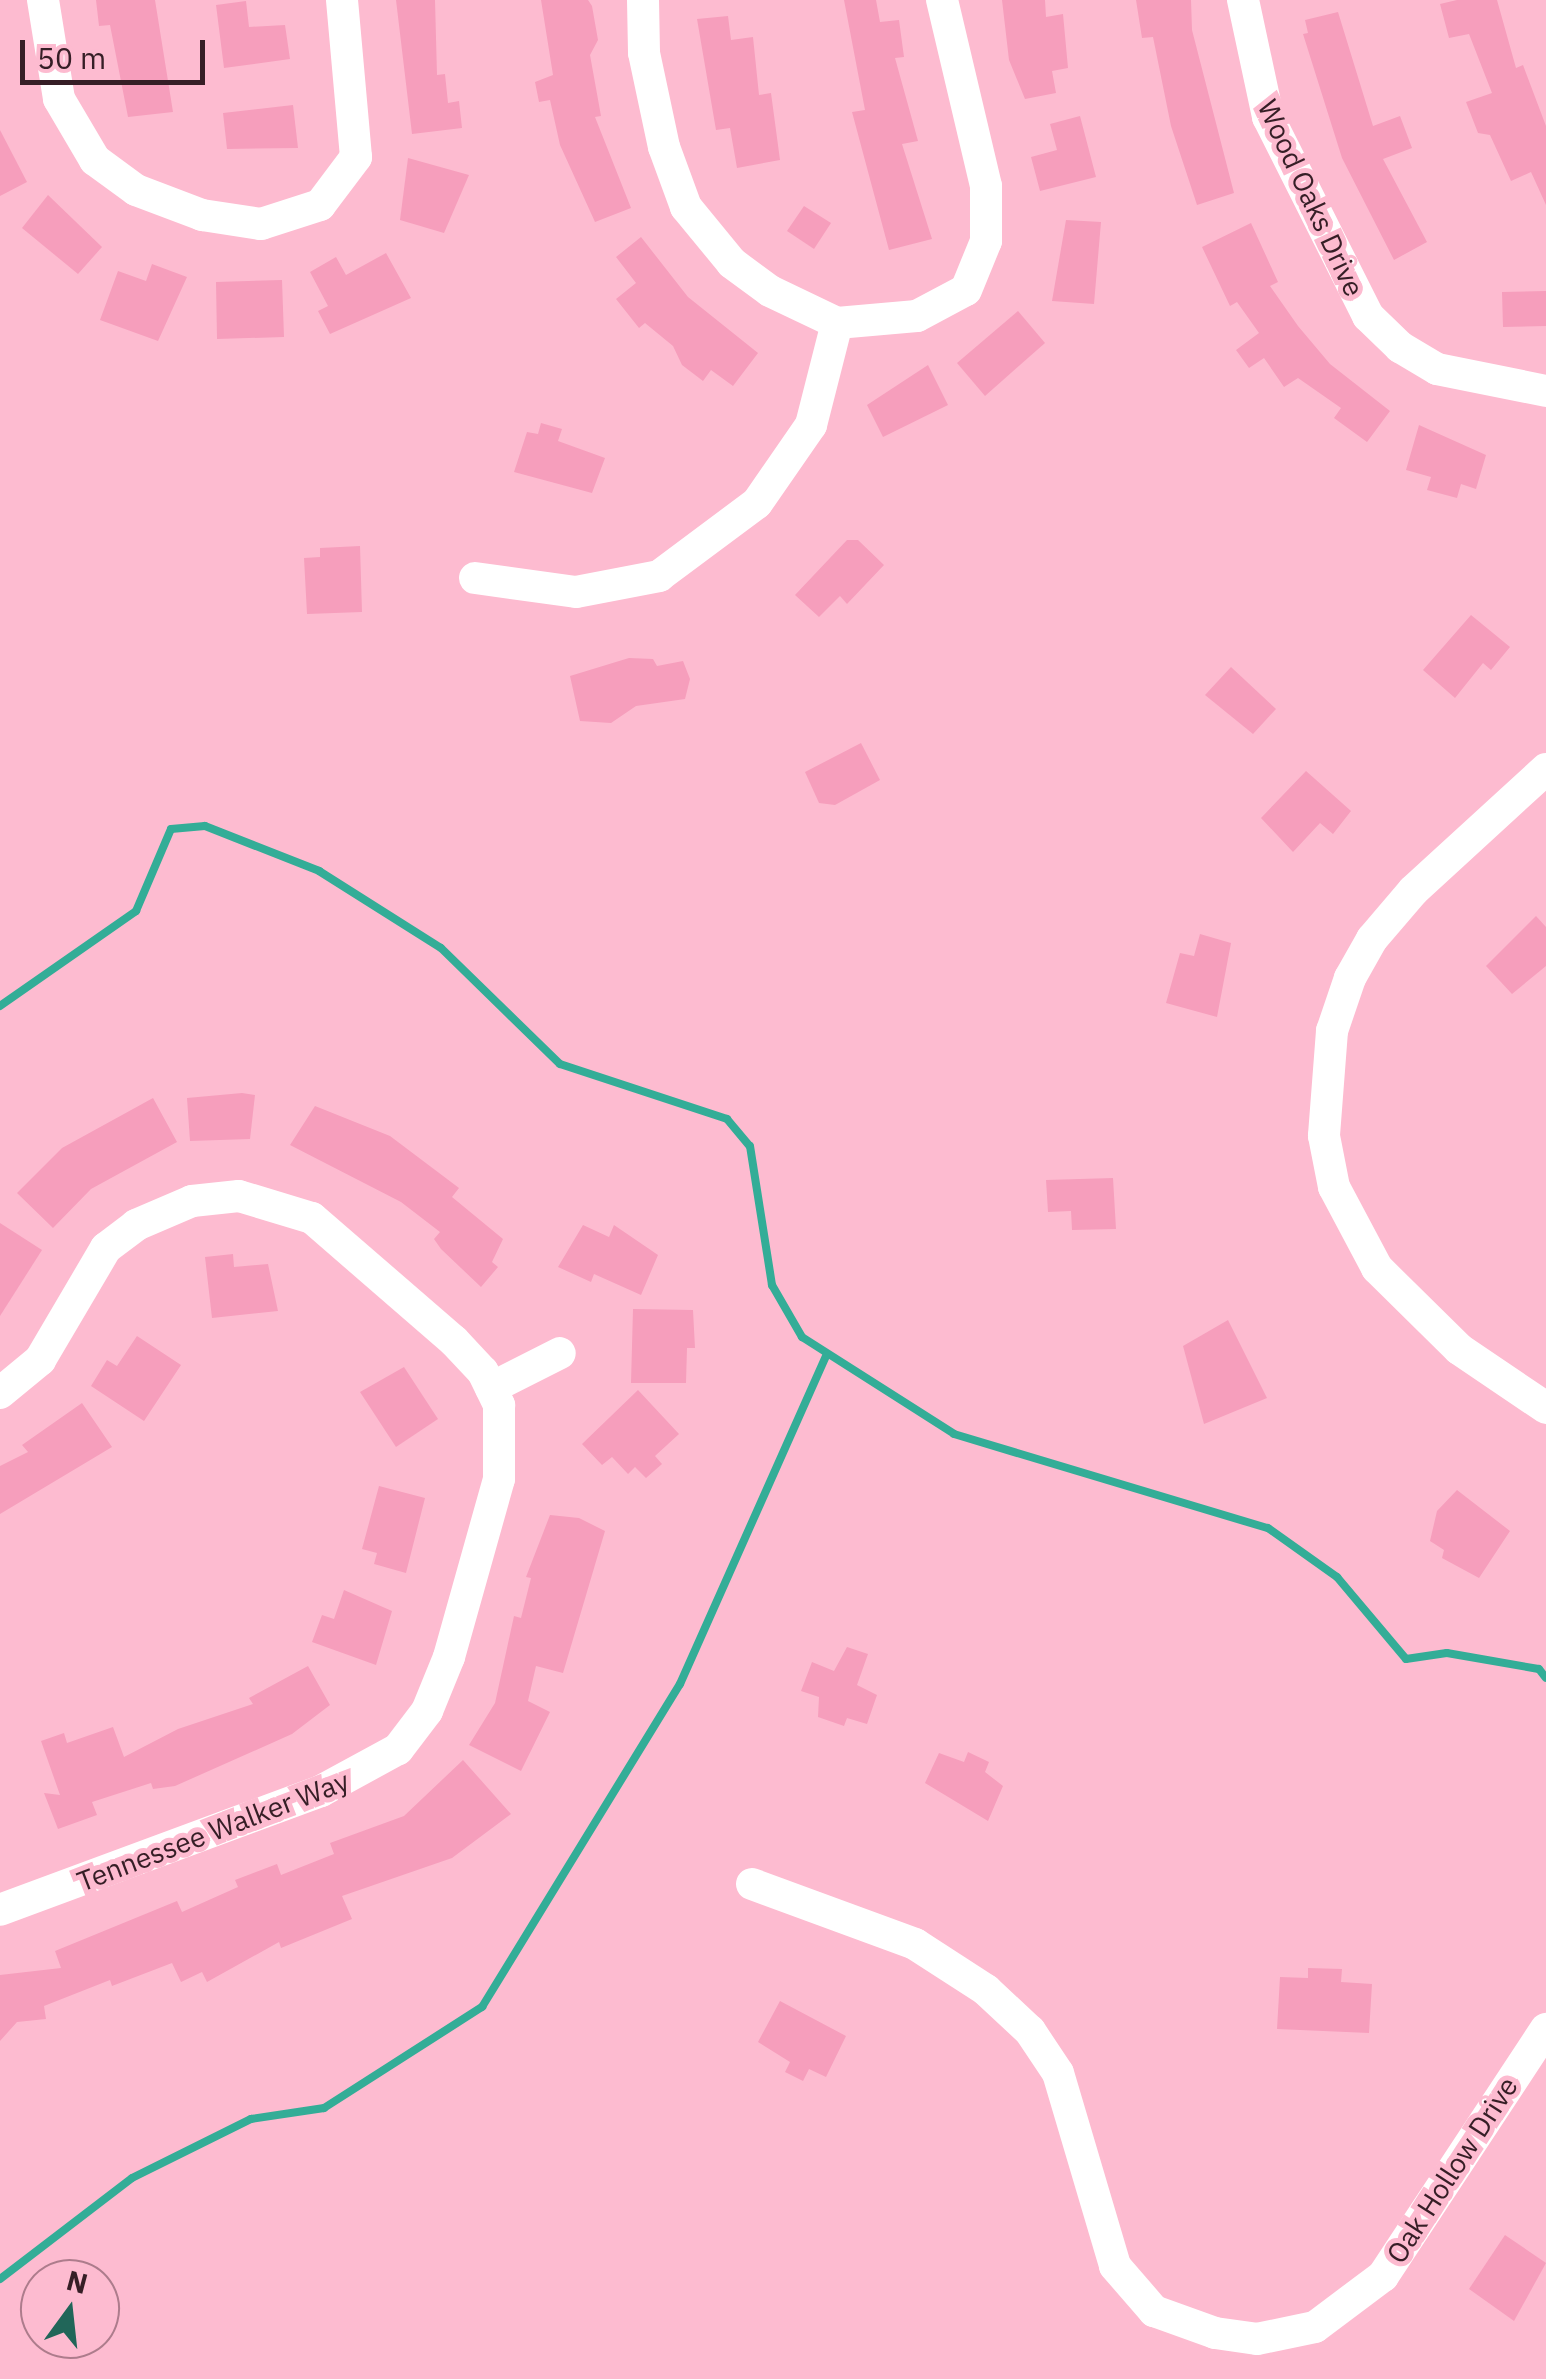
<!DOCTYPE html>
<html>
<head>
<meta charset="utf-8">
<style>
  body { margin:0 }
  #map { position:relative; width:1546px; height:2379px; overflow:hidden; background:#fdbbd0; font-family:"IBM Plex Sans",sans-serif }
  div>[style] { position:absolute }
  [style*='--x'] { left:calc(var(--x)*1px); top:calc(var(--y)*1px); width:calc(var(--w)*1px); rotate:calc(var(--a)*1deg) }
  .stream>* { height:8px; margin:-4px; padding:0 4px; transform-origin:4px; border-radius:4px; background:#33ad97 }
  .building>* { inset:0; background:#f69ebc }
  .minor>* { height:32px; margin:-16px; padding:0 16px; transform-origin:16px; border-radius:16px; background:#fff }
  span { translate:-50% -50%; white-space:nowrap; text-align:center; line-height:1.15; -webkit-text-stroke:10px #fdbbd0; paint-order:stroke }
  .street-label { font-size:28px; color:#361e26 }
  .north { position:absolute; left:20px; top:2259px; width:100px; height:100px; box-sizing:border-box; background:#fdbbd0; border:2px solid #ad7c8c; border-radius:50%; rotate:15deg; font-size:28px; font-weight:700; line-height:40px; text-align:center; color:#361e26 }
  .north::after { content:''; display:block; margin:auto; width:35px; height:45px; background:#216659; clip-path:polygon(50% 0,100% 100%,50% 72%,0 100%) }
  .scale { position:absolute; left:20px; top:40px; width:185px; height:45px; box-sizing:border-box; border:5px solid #361e26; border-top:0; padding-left:12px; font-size:30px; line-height:35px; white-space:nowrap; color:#361e26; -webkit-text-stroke:8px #fdbbd0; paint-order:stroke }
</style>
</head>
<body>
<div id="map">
  <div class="stream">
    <i style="--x:0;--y:1006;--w:166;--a:-34.9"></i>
    <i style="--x:136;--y:911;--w:89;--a:-66.9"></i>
    <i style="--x:171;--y:829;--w:34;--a:-5"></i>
    <i style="--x:205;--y:826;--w:123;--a:21.5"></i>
    <i style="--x:319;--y:871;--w:144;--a:32.3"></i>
    <i style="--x:441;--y:948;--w:166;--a:44.3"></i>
    <i style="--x:560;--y:1064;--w:176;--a:18.2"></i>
    <i style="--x:727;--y:1119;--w:35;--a:50"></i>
    <i style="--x:750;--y:1146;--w:141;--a:81"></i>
    <i style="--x:772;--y:1285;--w:60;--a:60"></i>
    <i style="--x:802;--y:1337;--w:180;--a:32.5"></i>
    <i style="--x:954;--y:1434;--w:328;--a:16.7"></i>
    <i style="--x:1268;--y:1528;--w:85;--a:35.4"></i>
    <i style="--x:1337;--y:1577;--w:107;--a:49.9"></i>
    <i style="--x:1406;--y:1659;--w:41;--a:-8.3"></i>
    <i style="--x:1447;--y:1653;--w:93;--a:9.9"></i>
    <i style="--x:1539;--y:1669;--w:11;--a:52"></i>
    <i style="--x:0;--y:2279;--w:166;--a:-37.4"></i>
    <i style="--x:132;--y:2178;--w:133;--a:-26.4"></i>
    <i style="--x:251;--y:2119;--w:74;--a:-8.6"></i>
    <i style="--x:324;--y:2108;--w:188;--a:-32.6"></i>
    <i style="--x:482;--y:2007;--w:379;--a:-58.5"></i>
    <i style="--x:680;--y:1684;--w:361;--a:-66"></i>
  </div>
  <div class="building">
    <i style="clip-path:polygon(96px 0,155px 0,173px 112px,128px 117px,110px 25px,99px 26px)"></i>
    <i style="clip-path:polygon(396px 0,435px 0,437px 75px,445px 74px,448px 103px,459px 101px,462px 128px,412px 134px)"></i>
    <i style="clip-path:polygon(541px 0,588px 0,592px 6px,598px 40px,590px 55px,601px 116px,595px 117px,631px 208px,595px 222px,560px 145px,550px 100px,539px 102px,535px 82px,553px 75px)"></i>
    <i style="clip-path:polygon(844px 0,876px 0,880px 22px,899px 20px,904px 57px,895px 58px,918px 141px,902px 144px,932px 239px,889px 250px,852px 112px,865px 110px)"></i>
    <i style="clip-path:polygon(1002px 0,1045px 0,1046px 17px,1063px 14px,1068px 68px,1052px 71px,1056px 93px,1025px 99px,1009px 60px)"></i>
    <i style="clip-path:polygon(1136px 0,1191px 0,1192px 30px,1234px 193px,1197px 205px,1171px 126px,1153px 37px,1142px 38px)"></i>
    <i style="clip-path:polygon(1457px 0,1497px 0,1516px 68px,1523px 65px,1546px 126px,1546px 205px,1531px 172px,1511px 181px,1490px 135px,1478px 133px,1466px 102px,1492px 93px,1469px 34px,1449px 38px,1440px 4px)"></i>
    <i style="clip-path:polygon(246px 1px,249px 27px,285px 25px,290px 59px,224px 68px,216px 5px)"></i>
    <i style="clip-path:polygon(1338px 12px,1373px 126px,1400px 116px,1412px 148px,1383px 159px,1427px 242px,1394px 260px,1342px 158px,1303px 34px,1308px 33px,1305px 20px)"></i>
    <i style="clip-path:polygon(728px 16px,731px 40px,753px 37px,759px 95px,771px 93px,780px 160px,737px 168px,730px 128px,716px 130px,697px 19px)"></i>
    <i style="clip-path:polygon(293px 105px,298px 148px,227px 149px,223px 113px)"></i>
    <i style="clip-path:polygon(1080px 116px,1096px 177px,1040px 191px,1031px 157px,1057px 150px,1050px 124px)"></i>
    <i style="clip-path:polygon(0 130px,27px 182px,0 196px)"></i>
    <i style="clip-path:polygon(408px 158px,469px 175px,444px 233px,400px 220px)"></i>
    <i style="clip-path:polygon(48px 195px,102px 247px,78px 274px,22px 228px)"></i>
    <i style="clip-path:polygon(804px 206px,831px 223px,814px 249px,787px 231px)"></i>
    <i style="clip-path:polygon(1066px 220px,1101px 222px,1094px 304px,1052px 301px)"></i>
    <i style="clip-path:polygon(1251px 223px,1278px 282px,1270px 286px,1298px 326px,1330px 364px,1390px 411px,1367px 442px,1334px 418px,1341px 408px,1298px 378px,1284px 387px,1264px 358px,1249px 368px,1236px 350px,1259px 333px,1237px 302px,1230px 306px,1202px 247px)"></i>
    <i style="clip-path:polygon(641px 237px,688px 297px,758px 353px,733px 386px,711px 370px,703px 381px,682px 365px,673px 346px,645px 323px,639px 328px,616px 299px,636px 283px,616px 257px)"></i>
    <i style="clip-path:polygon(386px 253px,411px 298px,330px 334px,318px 311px,328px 306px,310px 272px,336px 257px,346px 275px)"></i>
    <i style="clip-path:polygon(152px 264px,187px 277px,158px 341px,100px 320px,118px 271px,146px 281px)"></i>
    <i style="clip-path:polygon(282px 280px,284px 337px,217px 339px,216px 282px)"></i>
    <i style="clip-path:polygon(1546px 291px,1546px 326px,1503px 327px,1502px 292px)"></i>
    <i style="clip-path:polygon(1018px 311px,1045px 343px,985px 396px,957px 363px)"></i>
    <i style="clip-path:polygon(928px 365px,948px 405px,883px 437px,867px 405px)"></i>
    <i style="clip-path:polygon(541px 423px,562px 429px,558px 441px,605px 458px,592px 493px,514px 472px,527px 432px,538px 434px)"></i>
    <i style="clip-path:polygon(1419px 425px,1486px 455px,1476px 489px,1461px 484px,1457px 498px,1427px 490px,1431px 477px,1406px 470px)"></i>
    <i style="clip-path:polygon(847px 540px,858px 540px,884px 565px,847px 604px,840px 596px,819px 617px,795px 595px)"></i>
    <i style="clip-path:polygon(360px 546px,362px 612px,307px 614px,304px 558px,320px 557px,320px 548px)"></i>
    <i style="clip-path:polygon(1471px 615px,1510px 647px,1491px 670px,1483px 663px,1455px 698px,1423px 670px)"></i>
    <i style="clip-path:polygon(629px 658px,653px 659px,657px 666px,683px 661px,690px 679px,685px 699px,636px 706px,611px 723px,580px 721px,570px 676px)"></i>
    <i style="clip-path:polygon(1231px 667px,1276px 709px,1253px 734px,1205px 695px)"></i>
    <i style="clip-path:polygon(861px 743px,880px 780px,835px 805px,819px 803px,805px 772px)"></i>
    <i style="clip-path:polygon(1306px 771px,1351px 811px,1333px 834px,1320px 823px,1293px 852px,1261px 818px)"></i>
    <i style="clip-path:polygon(1536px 916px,1546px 927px,1546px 966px,1512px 994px,1486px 966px)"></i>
    <i style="clip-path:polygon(1200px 934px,1231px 943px,1217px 1017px,1166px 1003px,1180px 953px,1194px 956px)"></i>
    <i style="clip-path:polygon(242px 1093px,255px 1095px,250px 1139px,190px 1141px,187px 1098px)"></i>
    <i style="clip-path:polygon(153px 1098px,177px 1142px,91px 1189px,53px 1228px,17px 1193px,62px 1148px)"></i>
    <i style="clip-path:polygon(315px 1106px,390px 1136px,459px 1188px,452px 1197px,503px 1239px,492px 1262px,498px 1267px,481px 1287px,441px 1249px,434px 1239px,440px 1232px,401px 1202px,290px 1145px)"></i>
    <i style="clip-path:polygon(1113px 1178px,1116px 1229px,1072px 1230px,1071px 1211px,1048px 1212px,1046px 1180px)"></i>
    <i style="clip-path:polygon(0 1223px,42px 1250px,0 1316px)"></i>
    <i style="clip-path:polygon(583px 1225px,609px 1237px,614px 1225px,658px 1255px,641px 1295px,594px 1274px,591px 1282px,558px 1267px)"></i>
    <i style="clip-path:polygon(233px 1254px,234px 1267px,268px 1264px,278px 1311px,212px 1318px,205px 1257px)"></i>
    <i style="clip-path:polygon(633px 1309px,693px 1310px,695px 1348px,687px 1348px,686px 1383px,631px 1383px)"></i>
    <i style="clip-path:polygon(1228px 1320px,1267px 1398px,1204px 1424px,1183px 1346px)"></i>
    <i style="clip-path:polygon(137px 1336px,181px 1365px,144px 1421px,91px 1386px,107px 1360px,117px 1366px)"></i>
    <i style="clip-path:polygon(404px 1367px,438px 1419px,396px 1447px,360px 1392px)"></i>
    <i style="clip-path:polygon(638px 1390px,679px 1434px,655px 1456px,662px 1464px,646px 1478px,635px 1467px,628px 1474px,612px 1457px,602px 1465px,582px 1444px)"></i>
    <i style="clip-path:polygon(82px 1403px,112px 1447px,0 1514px,0 1466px,28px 1452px,22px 1445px)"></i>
    <i style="clip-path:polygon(379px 1486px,425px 1498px,406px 1573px,374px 1564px,377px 1553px,362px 1549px)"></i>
    <i style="clip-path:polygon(1457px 1490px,1510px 1531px,1479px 1578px,1442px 1558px,1444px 1550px,1430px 1541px,1437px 1511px)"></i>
    <i style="clip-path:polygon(550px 1515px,579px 1518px,605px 1531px,563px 1673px,536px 1666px,528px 1701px,550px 1712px,521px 1771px,469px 1745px,495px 1703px,514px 1616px,521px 1618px,531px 1578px,526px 1577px)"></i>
    <i style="clip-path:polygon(344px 1590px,392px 1611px,376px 1665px,312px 1642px,322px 1615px,334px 1619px)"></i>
    <i style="clip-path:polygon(847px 1647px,868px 1654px,857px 1685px,877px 1695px,867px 1724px,847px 1718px,844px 1726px,818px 1717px,819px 1697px,801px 1691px,812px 1662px,834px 1671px)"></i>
    <i style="clip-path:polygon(308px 1666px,330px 1705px,292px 1734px,175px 1786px,153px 1789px,151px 1783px,92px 1802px,97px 1815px,58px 1829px,44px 1793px,60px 1795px,41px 1741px,64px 1733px,67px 1743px,113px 1727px,124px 1757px,178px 1729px,253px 1704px,249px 1698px)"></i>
    <i style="clip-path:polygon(968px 1752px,989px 1762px,985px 1772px,1003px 1786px,988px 1821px,925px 1783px,939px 1753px,964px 1762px)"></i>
    <i style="clip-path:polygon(463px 1760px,511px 1814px,452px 1858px,342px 1896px,352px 1919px,281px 1948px,279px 1942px,207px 1982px,202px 1972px,181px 1982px,172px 1963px,112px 1986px,110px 1980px,44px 2006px,46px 2019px,17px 2022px,0 2041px,0 1975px,61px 1968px,55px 1951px,177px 1901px,182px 1912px,238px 1887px,235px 1880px,277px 1864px,281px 1875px,334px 1854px,330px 1843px,404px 1816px)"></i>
    <i style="clip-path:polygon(1308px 1968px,1342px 1969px,1341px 1982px,1372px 1984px,1369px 2033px,1277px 2029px,1280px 1977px,1308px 1978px)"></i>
    <i style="clip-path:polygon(780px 2001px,846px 2036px,826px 2077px,809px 2069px,803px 2081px,785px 2072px,790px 2062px,758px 2042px)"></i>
    <i style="clip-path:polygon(1505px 2235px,1546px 2263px,1514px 2321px,1469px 2289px)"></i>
  </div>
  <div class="minor">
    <i style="--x:43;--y:0;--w:100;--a:80.8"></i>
    <i style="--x:59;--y:99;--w:71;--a:59.5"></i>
    <i style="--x:95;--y:160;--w:51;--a:36.2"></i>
    <i style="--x:136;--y:190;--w:71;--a:20.7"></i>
    <i style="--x:202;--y:215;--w:60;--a:8.7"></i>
    <i style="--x:261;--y:224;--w:62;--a:-17.9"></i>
    <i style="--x:320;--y:205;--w:60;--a:-53.1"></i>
    <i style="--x:356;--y:157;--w:158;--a:-95.1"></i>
    <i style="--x:643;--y:0;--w:53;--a:88.9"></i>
    <i style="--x:644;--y:53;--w:96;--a:78"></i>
    <i style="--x:664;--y:147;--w:64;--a:69.9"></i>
    <i style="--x:686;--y:207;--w:72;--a:50.6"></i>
    <i style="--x:732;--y:263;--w:47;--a:36.4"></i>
    <i style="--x:770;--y:291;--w:74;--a:25.5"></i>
    <i style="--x:1243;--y:0;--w:120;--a:77.9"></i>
    <i style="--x:1268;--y:117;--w:223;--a:63.3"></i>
    <i style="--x:1368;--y:316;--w:45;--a:44.1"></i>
    <i style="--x:1400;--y:347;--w:43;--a:30.7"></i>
    <i style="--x:1437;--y:369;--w:111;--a:11.4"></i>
    <i style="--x:837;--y:323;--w:80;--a:-5"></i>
    <i style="--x:917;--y:316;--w:55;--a:-28"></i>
    <i style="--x:966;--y:290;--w:53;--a:-67.8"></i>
    <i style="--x:986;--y:241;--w:55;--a:-90"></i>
    <i style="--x:986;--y:186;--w:191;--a:-103.3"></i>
    <i style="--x:475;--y:578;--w:102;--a:7.9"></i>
    <i style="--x:576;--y:592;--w:85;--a:-10.9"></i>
    <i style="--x:659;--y:576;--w:122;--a:-36.7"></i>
    <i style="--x:757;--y:503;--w:95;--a:-55.3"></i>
    <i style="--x:811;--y:425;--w:105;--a:-75.7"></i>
    <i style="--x:1546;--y:769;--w:180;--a:137.5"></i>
    <i style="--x:1413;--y:891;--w:63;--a:130.5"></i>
    <i style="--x:1372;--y:939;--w:45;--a:119.4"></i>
    <i style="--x:1350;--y:978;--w:56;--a:108.8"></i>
    <i style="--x:1332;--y:1031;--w:105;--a:94.4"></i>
    <i style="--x:1324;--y:1136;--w:52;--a:78.9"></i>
    <i style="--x:1334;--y:1187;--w:92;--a:62"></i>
    <i style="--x:1377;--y:1268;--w:115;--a:44.6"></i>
    <i style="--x:1459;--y:1349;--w:105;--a:34.1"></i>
    <i style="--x:491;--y:1388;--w:77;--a:-26.9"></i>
    <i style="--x:0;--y:1393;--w:52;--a:-39.5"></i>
    <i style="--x:40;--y:1360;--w:130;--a:-59.5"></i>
    <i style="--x:106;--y:1248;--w:38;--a:-37"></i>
    <i style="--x:136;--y:1225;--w:61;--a:-23.2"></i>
    <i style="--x:192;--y:1201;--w:47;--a:-6.1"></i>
    <i style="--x:239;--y:1196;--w:76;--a:16.8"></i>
    <i style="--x:312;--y:1218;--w:188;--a:40.9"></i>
    <i style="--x:454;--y:1341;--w:42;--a:46.9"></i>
    <i style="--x:483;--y:1372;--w:37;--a:64"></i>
    <i style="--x:499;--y:1405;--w:74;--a:90"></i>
    <i style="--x:499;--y:1479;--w:185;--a:105.7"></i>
    <i style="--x:449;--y:1657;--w:58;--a:112.2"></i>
    <i style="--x:427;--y:1711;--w:48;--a:127.3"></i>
    <i style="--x:398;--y:1749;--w:88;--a:151.4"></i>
    <i style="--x:321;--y:1791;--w:342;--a:159.7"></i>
    <i style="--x:752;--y:1884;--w:174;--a:20.2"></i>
    <i style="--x:915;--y:1944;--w:85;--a:32.9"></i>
    <i style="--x:986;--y:1990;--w:60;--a:43"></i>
    <i style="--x:1030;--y:2031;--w:50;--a:56.3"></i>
    <i style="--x:1058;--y:2073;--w:201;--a:73.5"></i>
    <i style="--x:1115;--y:2266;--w:60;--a:49.1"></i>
    <i style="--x:1154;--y:2311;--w:65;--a:19.8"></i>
    <i style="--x:1215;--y:2333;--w:42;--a:8.1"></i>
    <i style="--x:1257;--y:2339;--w:59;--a:-11.7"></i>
    <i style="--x:1315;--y:2327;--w:85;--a:-36.9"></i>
    <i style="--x:1383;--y:2276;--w:296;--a:-56.6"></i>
  </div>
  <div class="street-label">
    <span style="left:1311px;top:198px;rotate:65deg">Wood Oaks Drive</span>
    <span style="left:213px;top:1831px;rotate:-21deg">Tennessee Walker Way</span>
    <span style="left:1452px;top:2170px;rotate:-57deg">Oak Hollow Drive</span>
  </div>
  <div class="north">N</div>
  <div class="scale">50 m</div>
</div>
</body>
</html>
